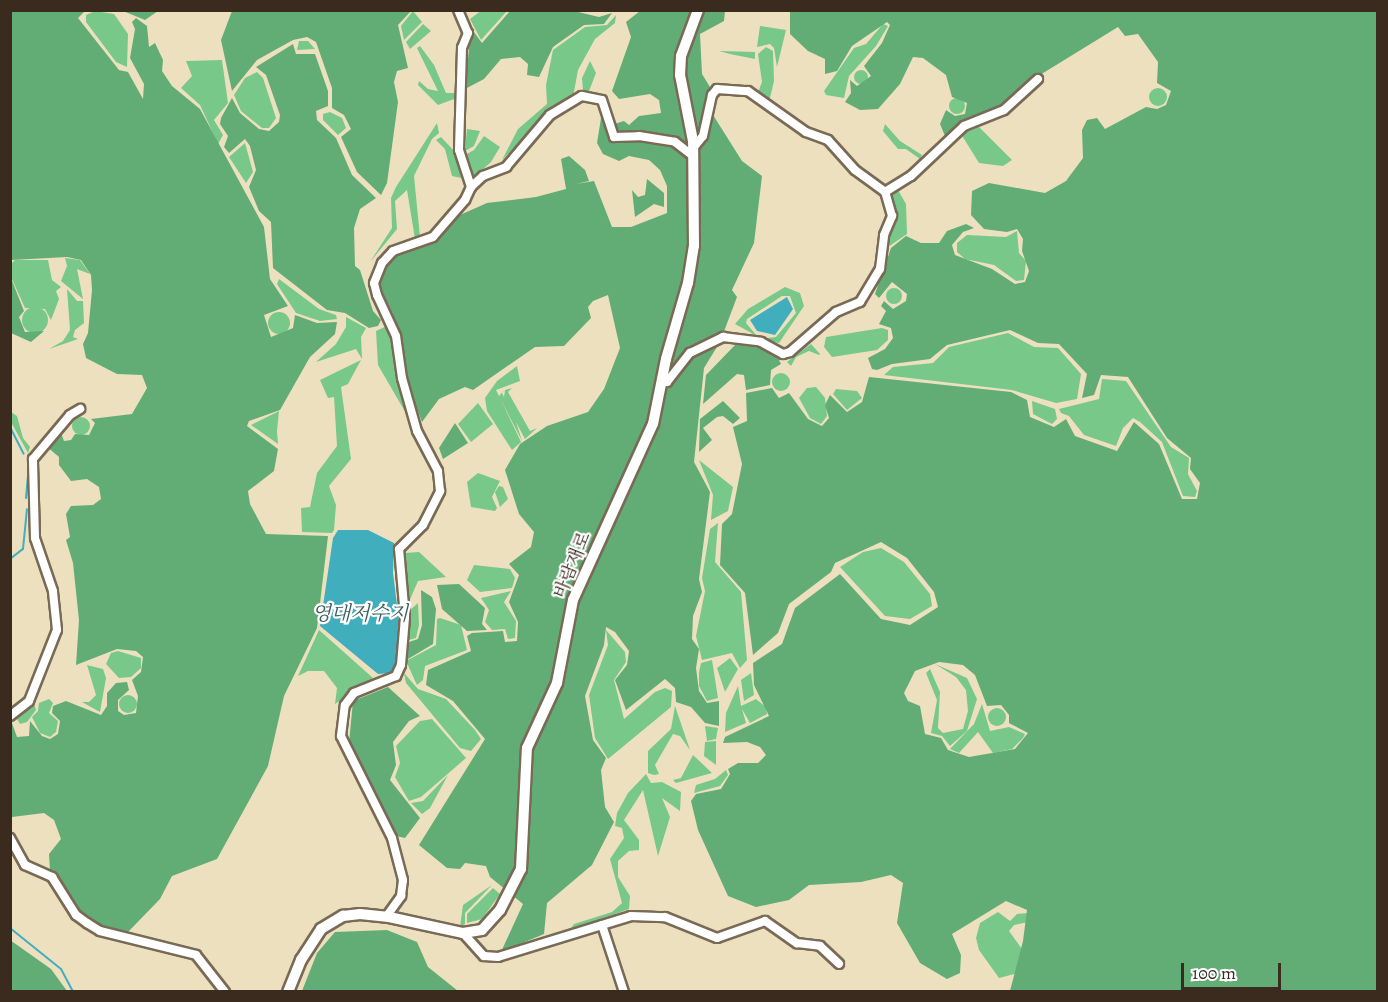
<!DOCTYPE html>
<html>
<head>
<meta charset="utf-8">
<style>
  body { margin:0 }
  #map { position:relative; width:1388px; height:1002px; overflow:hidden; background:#ede0bf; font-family:Alegreya,"Noto Serif KR",serif }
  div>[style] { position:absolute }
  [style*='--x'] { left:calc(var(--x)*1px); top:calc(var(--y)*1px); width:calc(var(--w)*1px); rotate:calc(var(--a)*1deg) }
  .green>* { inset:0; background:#78c889 }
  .round { border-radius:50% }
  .forest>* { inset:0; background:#62ac75 }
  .water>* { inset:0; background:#41aebe }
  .stream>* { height:2px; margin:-1px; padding:0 1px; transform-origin:1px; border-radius:1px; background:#41aebe }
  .roads { filter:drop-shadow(2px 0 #796a56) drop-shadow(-2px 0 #796a56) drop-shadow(0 2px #796a56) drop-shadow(0 -2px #796a56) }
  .street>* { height:8px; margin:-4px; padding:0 4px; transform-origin:4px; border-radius:4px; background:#fff }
  .secondary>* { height:10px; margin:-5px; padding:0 5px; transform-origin:5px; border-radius:5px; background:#fff }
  span { translate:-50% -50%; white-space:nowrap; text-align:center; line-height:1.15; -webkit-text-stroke:4.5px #fff; paint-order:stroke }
  .street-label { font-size:18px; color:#3b2a1e }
  .water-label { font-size:20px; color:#3d5f5e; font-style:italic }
  .frame { position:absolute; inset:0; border:12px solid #3b2a1e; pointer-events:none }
  .scale { position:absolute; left:1181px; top:963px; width:100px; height:27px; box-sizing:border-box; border:3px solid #3b2a1e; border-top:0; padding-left:8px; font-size:18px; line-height:21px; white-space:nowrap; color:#3b2a1e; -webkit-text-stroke:4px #fff; paint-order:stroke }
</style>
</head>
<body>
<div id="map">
  <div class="green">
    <i style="clip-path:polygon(482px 10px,507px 11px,481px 40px,470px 19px)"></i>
    <i style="clip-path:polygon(95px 11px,114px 14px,128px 34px,127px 67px,116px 62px,86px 22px,86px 15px)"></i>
    <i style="clip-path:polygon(413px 11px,422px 22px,404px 40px,401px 26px)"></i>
    <i style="clip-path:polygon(616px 15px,615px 23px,595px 39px,578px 70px,573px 97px,549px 112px,502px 160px,518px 129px,547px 104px,546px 85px,553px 50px,585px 27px,607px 25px)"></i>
    <i style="clip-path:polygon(423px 24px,431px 31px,410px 49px,406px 42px)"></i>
    <i style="clip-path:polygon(883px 24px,888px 26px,876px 46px,849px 76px,844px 98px,826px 95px,824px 91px,854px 48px,866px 44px)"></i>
    <i style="clip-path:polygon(760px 26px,786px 30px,777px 67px,774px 48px,770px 44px,757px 47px)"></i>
    <i style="clip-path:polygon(299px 41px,308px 41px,315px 49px,297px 50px)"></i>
    <i style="clip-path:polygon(420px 46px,434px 65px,446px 93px,457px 93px,454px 99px,438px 105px,418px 85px,419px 81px,428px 89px,438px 91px,417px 48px)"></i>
    <i style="clip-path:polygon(766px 47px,773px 51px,774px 81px,769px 102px,757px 95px,762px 82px,758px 54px)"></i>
    <i style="clip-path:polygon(719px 51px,755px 52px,755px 59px,730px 54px)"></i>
    <i style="clip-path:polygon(222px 60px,228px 103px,214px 120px,223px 135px,218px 144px,200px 105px,181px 88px,192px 76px,186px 61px)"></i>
    <i style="clip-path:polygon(590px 61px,596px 73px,589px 91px,583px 91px,582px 78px)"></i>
    <i class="round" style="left:854px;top:70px;width:14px;height:14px"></i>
    <i style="clip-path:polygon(257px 72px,263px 78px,276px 118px,269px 128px,262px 128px,241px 111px,234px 95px,245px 78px)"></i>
    <i class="round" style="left:1149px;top:88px;width:18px;height:18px"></i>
    <i class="round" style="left:949px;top:98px;width:16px;height:16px"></i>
    <i style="clip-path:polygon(330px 112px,342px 118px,346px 128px,338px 135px,323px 120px,323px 114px)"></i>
    <i style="clip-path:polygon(437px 123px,439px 133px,432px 139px,414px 176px,420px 237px,415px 239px,407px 190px,395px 201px,397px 229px,370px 262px,392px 228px,391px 198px,396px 187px)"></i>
    <i style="clip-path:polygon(885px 124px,900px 141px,922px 155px,920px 159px,906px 149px,898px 149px,883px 131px)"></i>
    <i style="clip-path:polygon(979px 127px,1012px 160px,1003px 166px,979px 163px,961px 134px)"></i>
    <i style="clip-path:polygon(467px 129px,480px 131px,474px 146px,465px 151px)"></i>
    <i style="clip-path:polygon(484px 136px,500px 147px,491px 162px,474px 177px,470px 176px,465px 155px,474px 150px)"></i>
    <i style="clip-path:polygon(441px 137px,457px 154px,461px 178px,452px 176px,445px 149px,436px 140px)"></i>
    <i style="clip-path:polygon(245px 143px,253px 172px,246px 183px,229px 157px)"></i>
    <i style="clip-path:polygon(898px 190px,906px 204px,907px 234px,888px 247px,886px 238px,896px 216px,889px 196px)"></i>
    <i style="clip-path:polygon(1017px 231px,1019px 253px,1026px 261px,1024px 280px,1016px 281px,994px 265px,965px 259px,957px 252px,957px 243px,967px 235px,1006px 237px)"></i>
    <i style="clip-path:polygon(65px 258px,80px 260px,90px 274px,77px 269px,83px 299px,61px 281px,67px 266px)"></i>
    <i style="clip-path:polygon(15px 260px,48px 260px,52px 280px,61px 287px,56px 291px,59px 299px,51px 320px,45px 309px,25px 308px,11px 277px,11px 264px)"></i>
    <i style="clip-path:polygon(279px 279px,319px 309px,336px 315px,337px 319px,320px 321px,296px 313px,277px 284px)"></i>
    <i style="clip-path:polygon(785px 287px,800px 293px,804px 306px,779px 343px,760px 339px,776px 337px,796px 313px,790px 296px,782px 296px,747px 319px,746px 323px,757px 336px,735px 324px,748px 309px)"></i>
    <i class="round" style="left:886px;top:288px;width:16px;height:16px"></i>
    <i style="clip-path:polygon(67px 289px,77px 301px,83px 301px,84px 323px,75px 330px,73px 337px,78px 339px,49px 349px,63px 341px,70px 330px)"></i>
    <i class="round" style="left:22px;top:307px;width:26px;height:26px"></i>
    <i class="round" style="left:268px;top:312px;width:22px;height:22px"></i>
    <i style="clip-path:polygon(346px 317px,366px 328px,361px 337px,362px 359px,356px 349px,316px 362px,336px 344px,346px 327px)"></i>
    <i style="clip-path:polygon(387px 326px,409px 414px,407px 415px,378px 365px,376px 331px)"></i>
    <i style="clip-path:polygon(882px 328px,888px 330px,888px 340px,877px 350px,832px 357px,824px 347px,826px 337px)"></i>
    <i style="clip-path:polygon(1008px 333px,1034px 347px,1058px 348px,1081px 374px,1077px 399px,1056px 403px,1012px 390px,884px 375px,893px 367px,933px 363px,949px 347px)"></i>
    <i style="clip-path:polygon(811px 344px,820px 354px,819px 355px,809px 351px,796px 357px,791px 366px,787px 362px)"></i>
    <i style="clip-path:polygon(361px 360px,348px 384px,341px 387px,351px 459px,329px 486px,336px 505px,334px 530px,332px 533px,302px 532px,301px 508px,310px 507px,317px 473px,337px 446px,334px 397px,328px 398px,320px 380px)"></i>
    <i style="clip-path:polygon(517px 366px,520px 381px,496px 390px,499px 396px,504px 390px,502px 393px,504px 397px,505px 390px,512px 388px,508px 392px,530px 431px,537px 428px,525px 439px,516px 422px,522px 441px,501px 400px,521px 442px,512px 450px,487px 411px,485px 398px,497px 381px)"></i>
    <i class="round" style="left:772px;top:373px;width:18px;height:18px"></i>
    <i style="clip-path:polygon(1102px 379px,1126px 381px,1171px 447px,1189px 458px,1188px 474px,1197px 491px,1195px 497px,1183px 496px,1162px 442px,1140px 422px,1133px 418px,1123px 428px,1116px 446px,1084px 435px,1069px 416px,1061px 413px,1059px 409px,1099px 399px)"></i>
    <i style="clip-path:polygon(816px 387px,825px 398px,827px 416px,821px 424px,810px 418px,799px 398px,807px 388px)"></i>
    <i style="clip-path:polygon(836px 389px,857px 391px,862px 398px,847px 410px,833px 394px)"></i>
    <i style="clip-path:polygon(1032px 401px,1055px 409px,1057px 419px,1052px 424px,1033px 414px)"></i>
    <i style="clip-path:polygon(478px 403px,493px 424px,471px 442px,458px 424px)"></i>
    <i style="clip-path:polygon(279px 411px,277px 431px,278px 444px,251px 425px)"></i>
    <i style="clip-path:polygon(11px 412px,17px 416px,23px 438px,30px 447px,28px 453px,11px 422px)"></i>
    <i class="round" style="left:72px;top:417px;width:18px;height:18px"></i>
    <i style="clip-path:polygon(699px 460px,733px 487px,728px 511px,711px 520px,713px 495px)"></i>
    <i style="clip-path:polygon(478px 473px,500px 481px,492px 497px,497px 508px,495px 511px,471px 507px,467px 482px)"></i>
    <i style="clip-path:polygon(499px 486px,503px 487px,508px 499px,500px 507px,495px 492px)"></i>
    <i style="clip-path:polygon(718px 523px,715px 562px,741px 592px,747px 660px,740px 668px,732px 653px,702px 660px,696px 636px,705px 591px,702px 578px,710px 529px)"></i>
    <i style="clip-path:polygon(881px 548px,904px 562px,930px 594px,932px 606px,910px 619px,885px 616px,840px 567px,863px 552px)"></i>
    <i style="clip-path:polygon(419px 552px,446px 577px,418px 581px,408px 604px,404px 558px,405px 553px)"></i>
    <i style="clip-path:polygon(474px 565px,510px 569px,515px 578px,512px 588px,480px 592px,467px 580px)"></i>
    <i style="clip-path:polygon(511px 591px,504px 602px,516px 621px,515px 638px,508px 639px,505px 629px,492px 630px,485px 622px,489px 610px,481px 598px)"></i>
    <i style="clip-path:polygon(418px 603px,419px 625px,416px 638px,409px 640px,409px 611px)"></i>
    <i style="clip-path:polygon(440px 618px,461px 625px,467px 650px,425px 666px,423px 680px,417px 685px,406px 661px,436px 645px,437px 619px)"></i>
    <i style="clip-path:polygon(319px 630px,373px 678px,335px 704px,337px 688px,324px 671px,308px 671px,298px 676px)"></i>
    <i style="clip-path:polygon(606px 630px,625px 652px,626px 662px,614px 680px,624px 719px,655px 692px,665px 688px,672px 691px,671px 707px,608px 759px,595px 738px,589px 695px,608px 645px)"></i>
    <i style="clip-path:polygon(118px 651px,141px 658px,141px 668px,131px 677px,119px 678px,106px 664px,111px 653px)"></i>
    <i style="clip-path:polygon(730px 658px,738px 669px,725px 692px,717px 668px)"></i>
    <i style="clip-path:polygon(712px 660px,718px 698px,707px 701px,699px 686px,699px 672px,701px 663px)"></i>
    <i style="clip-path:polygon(935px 664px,967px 678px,977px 699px,967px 731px,950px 746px,942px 736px,931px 733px,937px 700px,926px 673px,930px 669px,940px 692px,938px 728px,943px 733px,963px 729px,968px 711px,966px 690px,956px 677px)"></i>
    <i style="clip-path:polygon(87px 665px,103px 669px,106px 678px,100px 712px,82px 702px,89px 702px,96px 695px)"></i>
    <i style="clip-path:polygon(404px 673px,418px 689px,446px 699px,475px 730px,481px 739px,471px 751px,460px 748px,406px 683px)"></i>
    <i style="clip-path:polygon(751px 673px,754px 695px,744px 701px,741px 680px)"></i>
    <i style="clip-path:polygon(738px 686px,741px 706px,756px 699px,766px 707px,767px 714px,750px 723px,742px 709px,746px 723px,725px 732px,726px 713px)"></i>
    <i class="round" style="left:119px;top:695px;width:18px;height:18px"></i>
    <i style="clip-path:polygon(49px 699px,53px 703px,49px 713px,58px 721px,56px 732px,50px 737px,40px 733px,32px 717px,38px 711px,39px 703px)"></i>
    <i style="clip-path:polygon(33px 701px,36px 710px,27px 722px,20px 724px,16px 717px)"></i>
    <i style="clip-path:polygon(982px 704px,990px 731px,1009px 727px,1025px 734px,1023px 738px,1012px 749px,993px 753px,978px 732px,959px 753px,950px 749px,974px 724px)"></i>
    <i style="clip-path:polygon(675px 706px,690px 750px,680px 736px,673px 734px,655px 765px,659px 774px,654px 775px,648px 773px,648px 751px,671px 729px)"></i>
    <i class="round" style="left:988px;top:708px;width:18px;height:18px"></i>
    <i style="clip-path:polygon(432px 719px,466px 758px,421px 797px,409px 801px,395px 777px,400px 763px,396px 746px,420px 721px)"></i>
    <i style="clip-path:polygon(705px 726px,718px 728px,716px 739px,707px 741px)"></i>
    <i style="clip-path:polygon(716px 741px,716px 765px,704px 756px,705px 742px)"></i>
    <i style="clip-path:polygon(693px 755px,712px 773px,676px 783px,673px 780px,681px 778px)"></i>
    <i style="clip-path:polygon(726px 770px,728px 775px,720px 786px,694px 793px,696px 785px,715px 779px)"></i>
    <i style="clip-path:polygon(646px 774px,651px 783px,662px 782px,681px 792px,680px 811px,662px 798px,670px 817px,658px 856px,643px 790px,624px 820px,639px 840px,639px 850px,629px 851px,618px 861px,618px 877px,630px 896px,629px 909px,569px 931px,574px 924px,612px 912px,622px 903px,610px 859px,624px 838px,622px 828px,615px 826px,617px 813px,628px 793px)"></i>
    <i style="clip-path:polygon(448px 775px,430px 808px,422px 814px,411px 803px,423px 801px)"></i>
    <i style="clip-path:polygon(492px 885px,465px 913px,465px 924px,460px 927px,463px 905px)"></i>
    <i style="clip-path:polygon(493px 888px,500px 894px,482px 919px,467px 923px,467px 914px)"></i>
    <i style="clip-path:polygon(998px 912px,1010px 921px,1017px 914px,1029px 913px,1029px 922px,1014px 925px,1009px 931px,1030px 960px,1025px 971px,999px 978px,979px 950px,976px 938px,980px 923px)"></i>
  </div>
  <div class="forest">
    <i style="clip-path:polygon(11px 11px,85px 11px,78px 18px,119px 70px,128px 72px,143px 99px,144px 84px,130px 58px,135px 29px,132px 22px,136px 18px,147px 26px,149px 47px,155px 43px,163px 60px,162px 71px,172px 86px,200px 109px,264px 227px,270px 279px,288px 306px,264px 315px,271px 337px,293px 328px,295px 315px,317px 323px,337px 322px,335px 334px,310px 357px,280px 410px,249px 421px,247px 426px,278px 449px,274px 471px,248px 491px,250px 504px,266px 534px,328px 536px,317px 628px,284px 696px,268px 766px,217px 859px,172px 876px,160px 899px,128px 932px,100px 926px,77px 908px,50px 871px,49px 854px,61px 839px,54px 820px,44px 813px,12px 817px,12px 723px,17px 737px,29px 736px,30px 721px,42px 736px,50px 739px,58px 734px,60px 721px,52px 713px,53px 706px,66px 701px,101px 715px,107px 706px,107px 693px,116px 683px,127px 682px,129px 690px,118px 700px,118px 711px,124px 715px,136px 713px,138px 696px,132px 680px,141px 672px,143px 657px,136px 651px,117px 649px,76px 665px,79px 620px,73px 563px,66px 540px,70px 537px,66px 514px,71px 506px,93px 505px,101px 499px,99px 487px,87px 479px,71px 481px,59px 465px,59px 457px,46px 446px,61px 433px,64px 441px,71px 440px,75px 434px,89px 435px,95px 423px,91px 419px,132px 414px,147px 388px,142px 375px,117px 374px,86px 358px,83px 344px,88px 333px,92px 290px,91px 275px,81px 260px,67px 257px,11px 260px)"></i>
    <i style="clip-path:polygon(123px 11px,158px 11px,145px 20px)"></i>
    <i style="clip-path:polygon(232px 11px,411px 11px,398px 25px,408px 68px,397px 71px,394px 82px,398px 102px,387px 183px,381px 195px,357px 172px,341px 137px,351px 129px,344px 115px,332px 108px,332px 88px,316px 42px,307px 37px,293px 40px,257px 60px,232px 91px,221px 40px)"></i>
    <i style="clip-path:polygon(510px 11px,574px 11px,599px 17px,612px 13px,604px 24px,584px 25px,553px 47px,539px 77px,527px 75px,528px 64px,520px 57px,501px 59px,484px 79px,465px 89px,471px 28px,482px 43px)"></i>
    <i style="clip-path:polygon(640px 11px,725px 11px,724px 21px,700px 34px,702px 74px,710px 87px,708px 107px,742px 161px,762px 176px,754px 243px,732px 290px,737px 297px,720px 342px,704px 368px,694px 462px,710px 492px,699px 579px,702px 592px,693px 616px,692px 639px,699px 649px,696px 668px,699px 691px,707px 703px,719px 701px,719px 726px,705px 723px,691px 707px,676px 702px,675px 688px,665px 679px,626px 710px,615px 680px,627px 665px,629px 651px,615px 632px,606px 627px,604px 645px,585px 696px,593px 740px,606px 758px,601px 770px,605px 807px,614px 822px,592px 865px,547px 903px,544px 934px,501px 952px,523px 904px,490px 877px,486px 866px,465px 863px,460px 869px,447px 868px,419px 845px,485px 739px,453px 701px,426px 685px,428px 670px,471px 651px,467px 636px,472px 633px,503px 631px,505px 642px,517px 641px,518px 622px,509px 602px,519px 575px,509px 564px,531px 547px,534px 532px,519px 514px,505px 470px,520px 444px,547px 426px,588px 412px,604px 389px,620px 348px,608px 295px,593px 301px,588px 307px,591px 318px,564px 346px,535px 347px,473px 390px,465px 387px,439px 399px,422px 422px,408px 385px,393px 314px,379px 285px,384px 267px,395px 255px,433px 241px,460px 215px,487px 203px,536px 197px,566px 189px,561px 159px,569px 156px,585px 170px,589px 181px,576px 184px,594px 181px,612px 227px,631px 227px,667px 213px,667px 186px,660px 170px,649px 160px,629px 156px,619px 161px,603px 154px,597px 143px,602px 112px,608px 126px,624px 121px,629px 125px,639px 116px,661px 113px,659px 100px,650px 94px,619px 99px,612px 91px,631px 37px,626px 22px)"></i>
    <i style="clip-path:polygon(evenodd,790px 11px,1377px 11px,1377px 991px,1010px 991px,1023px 941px,1027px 910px,1006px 901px,952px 934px,961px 955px,960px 973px,947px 979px,920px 963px,897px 923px,903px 883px,891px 875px,861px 882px,809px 885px,789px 900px,756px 907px,728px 896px,698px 830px,691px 801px,696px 794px,721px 789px,730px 774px,728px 769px,738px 763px,758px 763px,766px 755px,760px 747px,747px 742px,723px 743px,725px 737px,769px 716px,754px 685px,753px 663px,782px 644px,795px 608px,840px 574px,881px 619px,910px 625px,938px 607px,934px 592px,907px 558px,881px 542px,835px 563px,831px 572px,789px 604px,778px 633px,753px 655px,745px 593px,720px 565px,722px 524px,732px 514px,742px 464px,733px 427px,747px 421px,746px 393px,772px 388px,779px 398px,789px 393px,808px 419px,822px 426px,829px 418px,825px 405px,830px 395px,847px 412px,862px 402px,869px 377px,1011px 392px,1027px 400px,1030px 417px,1054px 427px,1066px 419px,1075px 436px,1117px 451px,1134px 422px,1159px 444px,1182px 499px,1197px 499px,1200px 483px,1190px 469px,1191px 458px,1167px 438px,1128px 377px,1101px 375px,1094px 395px,1082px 398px,1087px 374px,1059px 344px,1038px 343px,1010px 330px,947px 345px,930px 359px,892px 364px,877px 370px,872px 369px,868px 358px,885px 349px,893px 338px,891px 328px,879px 324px,886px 311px,881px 306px,884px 301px,893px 309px,906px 301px,907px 294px,892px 282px,879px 298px,875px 294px,891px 248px,906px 236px,921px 243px,939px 243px,947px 231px,966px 224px,974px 228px,963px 232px,952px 245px,955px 255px,992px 269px,1015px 284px,1025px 282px,1029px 271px,1022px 251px,1023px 239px,1017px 229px,1007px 232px,984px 229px,971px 215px,972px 191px,989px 183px,1045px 193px,1066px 181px,1083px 158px,1082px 130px,1087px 120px,1097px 118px,1105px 129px,1146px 107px,1157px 109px,1166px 105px,1171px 91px,1157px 83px,1158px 62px,1138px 34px,1125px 36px,1118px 27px,1022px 86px,1001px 108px,966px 121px,945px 136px,940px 124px,946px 110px,955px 116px,965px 114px,967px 103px,952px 97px,946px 75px,923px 58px,913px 57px,900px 84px,878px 109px,860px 110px,845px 102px,851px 93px,850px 80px,857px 86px,871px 76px,864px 66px,882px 43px,890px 25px,887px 22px,852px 46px,837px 71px,825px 74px,825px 59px,808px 51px,790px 34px,790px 11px,939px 662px,963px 665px,975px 675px,987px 706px,1001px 705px,1009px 715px,1009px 723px,1028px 733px,1015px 749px,969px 757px,948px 750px,941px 738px,925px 734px,920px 706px,908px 701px,904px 693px,915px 671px,939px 662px)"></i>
    <i style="clip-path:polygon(293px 44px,296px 54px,315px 54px,328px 91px,328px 106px,316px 111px,317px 120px,336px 138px,352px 175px,376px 198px,360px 209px,354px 228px,355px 266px,360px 270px,373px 311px,381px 320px,378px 326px,369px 328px,345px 313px,327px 310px,273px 268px,271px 222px,259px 211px,249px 187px,256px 170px,250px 146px,245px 139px,229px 153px,224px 147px,228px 136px,220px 124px,221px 118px,232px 98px,240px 113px,259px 129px,269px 131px,279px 122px,280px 115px,266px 75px,256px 67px)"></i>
    <i style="clip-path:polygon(647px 179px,664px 193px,664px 207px,654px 204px,635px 217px,632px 190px,638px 197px,645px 195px)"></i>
    <i style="clip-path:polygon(11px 278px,24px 311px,19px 317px,25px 332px,44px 331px,31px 342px,11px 333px)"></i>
    <i style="clip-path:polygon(738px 342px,758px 345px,777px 356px,781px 364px,771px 370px,770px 385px,746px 390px,744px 375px,737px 374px,703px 404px,706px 375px)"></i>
    <i style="clip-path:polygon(723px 401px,740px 418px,733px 424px,723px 416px,717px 417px,703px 428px,712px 440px,699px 452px,700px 419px)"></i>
    <i style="clip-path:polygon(455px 423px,468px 443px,443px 459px,439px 448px)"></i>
    <i style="clip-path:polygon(459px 584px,485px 608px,482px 624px,487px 630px,467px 631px,442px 609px,437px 585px)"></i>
    <i style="clip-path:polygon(421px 590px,432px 597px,436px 609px,433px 644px,408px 659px,406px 643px,418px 639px,422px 625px)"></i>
    <i style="clip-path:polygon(388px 687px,420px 716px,409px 721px,393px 742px,396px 765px,390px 780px,420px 818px,405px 838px,396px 836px,382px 815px,371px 782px,349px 743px,353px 701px)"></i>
    <i style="clip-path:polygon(387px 930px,417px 942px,428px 967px,458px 991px,302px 991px,317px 953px,335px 932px)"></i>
    <i style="clip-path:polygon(10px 940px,51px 969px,67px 991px,11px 991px)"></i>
  </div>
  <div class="water">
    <i style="clip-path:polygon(787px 297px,793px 309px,775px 335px,757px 331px,750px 320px)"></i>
    <i style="clip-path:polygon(338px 530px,368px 530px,394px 543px,393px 573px,399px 621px,397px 663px,392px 673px,378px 674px,320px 626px,333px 538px)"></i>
  </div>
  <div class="stream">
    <i style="--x:10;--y:427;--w:30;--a:63"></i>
    <i style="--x:26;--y:498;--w:35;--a:-85"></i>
    <i style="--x:10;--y:559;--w:16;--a:-38"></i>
    <i style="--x:23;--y:549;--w:40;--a:-84.3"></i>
    <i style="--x:10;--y:928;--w:65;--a:38.8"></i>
    <i style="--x:61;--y:969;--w:26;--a:62"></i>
  </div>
  <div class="roads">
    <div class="street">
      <i style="--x:458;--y:10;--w:25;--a:67"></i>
      <i style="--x:468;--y:33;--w:16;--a:112"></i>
      <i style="--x:462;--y:48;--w:102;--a:91.7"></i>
      <i style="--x:459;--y:150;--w:39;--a:72"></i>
      <i style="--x:694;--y:147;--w:14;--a:-51"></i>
      <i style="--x:703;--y:136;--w:42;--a:-77.6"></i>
      <i style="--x:712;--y:95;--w:8;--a:-50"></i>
      <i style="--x:717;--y:89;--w:31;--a:4"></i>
      <i style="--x:748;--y:91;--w:71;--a:35.3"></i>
      <i style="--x:806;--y:132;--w:23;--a:20"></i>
      <i style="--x:828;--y:140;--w:40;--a:48"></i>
      <i style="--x:855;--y:170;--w:37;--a:36"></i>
      <i style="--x:885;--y:192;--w:31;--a:-32"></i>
      <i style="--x:911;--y:176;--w:73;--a:-43.3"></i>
      <i style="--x:964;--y:126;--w:43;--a:-21.8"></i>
      <i style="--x:1004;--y:110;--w:46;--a:-42.4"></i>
      <i style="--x:662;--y:382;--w:5;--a:0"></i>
      <i style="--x:667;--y:382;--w:37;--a:-52"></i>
      <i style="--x:690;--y:353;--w:37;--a:-26"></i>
      <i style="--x:723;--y:337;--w:38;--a:7"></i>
      <i style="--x:761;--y:342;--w:25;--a:29"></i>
      <i style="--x:783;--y:354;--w:7;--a:-16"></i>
      <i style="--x:790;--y:352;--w:61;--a:-41"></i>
      <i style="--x:836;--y:312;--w:26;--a:-23"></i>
      <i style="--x:860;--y:302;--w:39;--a:-59"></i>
      <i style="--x:880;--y:269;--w:34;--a:-83"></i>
      <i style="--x:884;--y:235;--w:21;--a:-67"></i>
      <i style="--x:892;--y:216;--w:25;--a:-106"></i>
      <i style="--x:10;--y:716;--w:24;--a:-38"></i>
      <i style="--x:29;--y:701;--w:76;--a:-68.5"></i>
      <i style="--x:57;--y:630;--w:39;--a:-96"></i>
      <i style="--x:53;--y:591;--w:56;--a:-108.8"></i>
      <i style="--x:35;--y:538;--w:79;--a:-91.5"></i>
      <i style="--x:33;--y:459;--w:57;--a:-49.9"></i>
      <i style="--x:70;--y:415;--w:12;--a:-31"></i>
      <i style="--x:10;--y:838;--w:31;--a:61"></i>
      <i style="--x:25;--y:865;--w:30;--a:24"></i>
      <i style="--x:52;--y:877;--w:45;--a:57.7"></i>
      <i style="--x:76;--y:915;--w:14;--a:36"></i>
      <i style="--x:87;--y:923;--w:15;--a:32"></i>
      <i style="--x:100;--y:931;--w:99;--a:14"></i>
      <i style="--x:196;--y:955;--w:47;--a:51.9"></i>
      <i style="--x:386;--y:917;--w:26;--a:-54"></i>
      <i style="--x:401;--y:896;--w:16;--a:-83"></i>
      <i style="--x:403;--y:880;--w:43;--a:-104.7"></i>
      <i style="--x:392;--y:838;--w:114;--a:-116.6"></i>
      <i style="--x:341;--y:736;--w:31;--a:-83"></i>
      <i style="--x:345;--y:705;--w:15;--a:-53"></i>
      <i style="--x:354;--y:693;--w:45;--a:-22"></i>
      <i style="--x:396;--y:676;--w:12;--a:-66"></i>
      <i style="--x:401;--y:665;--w:48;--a:-85.2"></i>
      <i style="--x:405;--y:617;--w:68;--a:-95"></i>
      <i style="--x:399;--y:549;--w:34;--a:-45"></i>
      <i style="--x:423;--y:525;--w:38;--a:-63"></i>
      <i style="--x:440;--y:491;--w:20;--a:-96"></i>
      <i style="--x:438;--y:471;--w:45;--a:-117.7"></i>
      <i style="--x:417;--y:431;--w:55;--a:-105.8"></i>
      <i style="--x:402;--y:378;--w:42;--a:-98.1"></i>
      <i style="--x:396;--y:336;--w:45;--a:-114.9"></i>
      <i style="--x:377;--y:295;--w:12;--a:-104"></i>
      <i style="--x:374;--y:283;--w:22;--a:-68"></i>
      <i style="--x:382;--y:263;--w:16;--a:-47"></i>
      <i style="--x:393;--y:251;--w:42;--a:-19.3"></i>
      <i style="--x:433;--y:237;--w:49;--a:-49.1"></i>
      <i style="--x:465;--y:200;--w:14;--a:-65"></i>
      <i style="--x:471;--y:187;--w:16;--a:-43"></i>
      <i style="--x:483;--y:176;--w:25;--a:-21"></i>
      <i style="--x:506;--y:167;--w:68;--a:-49.8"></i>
      <i style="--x:550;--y:115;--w:37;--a:-31"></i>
      <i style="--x:582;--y:96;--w:20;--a:11"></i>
      <i style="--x:602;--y:100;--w:39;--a:72"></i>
      <i style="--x:614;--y:137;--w:25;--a:-2"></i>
      <i style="--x:639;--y:136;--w:36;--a:9"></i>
      <i style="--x:675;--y:142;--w:23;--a:38"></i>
      <i style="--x:602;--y:925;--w:71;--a:71.8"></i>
      <i style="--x:463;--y:933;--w:31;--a:48"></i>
      <i style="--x:484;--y:956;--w:14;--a:4"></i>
      <i style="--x:498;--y:957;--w:139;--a:-17.1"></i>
      <i style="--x:631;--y:916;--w:34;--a:2"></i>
      <i style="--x:665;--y:917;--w:56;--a:22"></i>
      <i style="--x:717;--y:938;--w:51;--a:-19.5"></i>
      <i style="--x:765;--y:921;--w:39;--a:35"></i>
      <i style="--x:797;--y:943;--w:23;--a:7"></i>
      <i style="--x:820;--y:946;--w:26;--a:43"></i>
    </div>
    <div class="secondary">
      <i style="--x:288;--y:992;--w:35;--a:-68"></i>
      <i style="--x:301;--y:960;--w:37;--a:-57"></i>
      <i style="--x:321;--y:929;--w:26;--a:-31"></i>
      <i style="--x:343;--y:916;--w:17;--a:-7"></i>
      <i style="--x:360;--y:914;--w:29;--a:6"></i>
      <i style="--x:389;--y:917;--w:76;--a:12.2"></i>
      <i style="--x:463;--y:933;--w:19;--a:-9"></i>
      <i style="--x:482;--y:930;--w:27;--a:-48"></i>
      <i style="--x:500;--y:910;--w:46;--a:-62.9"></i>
      <i style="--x:521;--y:869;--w:121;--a:-87.2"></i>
      <i style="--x:527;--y:748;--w:72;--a:-65.2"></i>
      <i style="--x:557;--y:683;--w:85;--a:-79.1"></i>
      <i style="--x:573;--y:600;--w:193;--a:-65.6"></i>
      <i style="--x:653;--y:424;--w:66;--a:-78.7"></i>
      <i style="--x:666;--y:359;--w:79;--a:-73.9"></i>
      <i style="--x:688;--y:283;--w:37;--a:-81"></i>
      <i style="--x:694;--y:246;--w:105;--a:-90.5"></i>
      <i style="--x:693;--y:141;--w:67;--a:-101.1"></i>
      <i style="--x:680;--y:75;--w:19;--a:-87"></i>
      <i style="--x:681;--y:56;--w:49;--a:-69.7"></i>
    </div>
  </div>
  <div class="street-label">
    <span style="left:572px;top:565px;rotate:-68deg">바람재로</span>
  </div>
  <div class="water-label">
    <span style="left:360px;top:613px">영대저수지</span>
  </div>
  <div class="frame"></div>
  <div class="scale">100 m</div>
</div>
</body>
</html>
